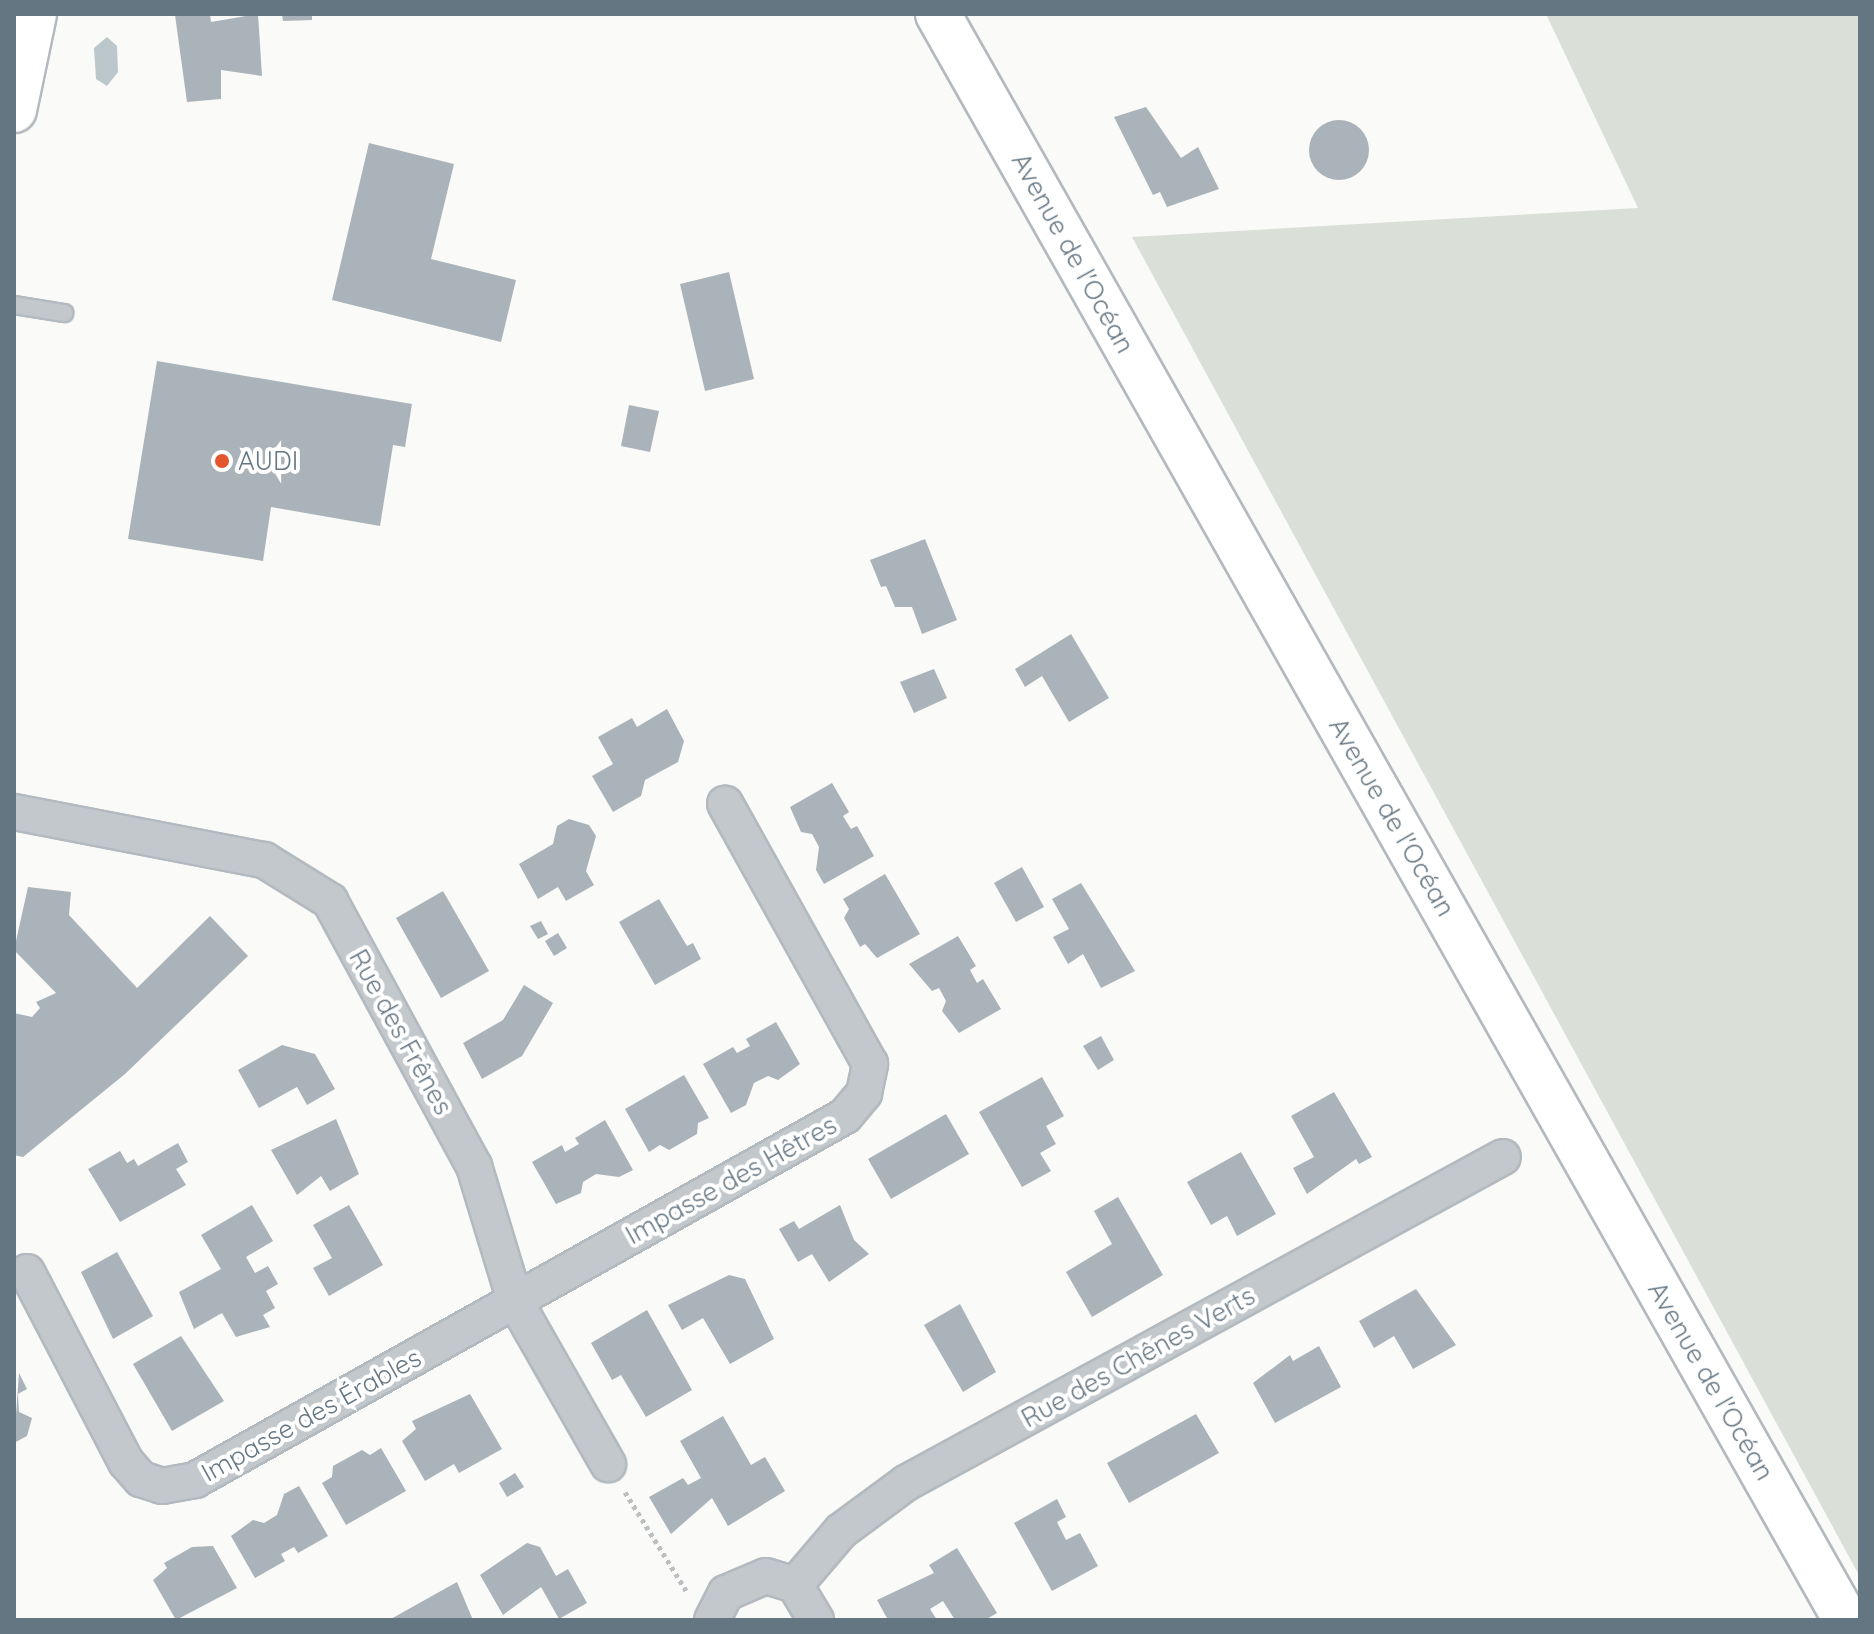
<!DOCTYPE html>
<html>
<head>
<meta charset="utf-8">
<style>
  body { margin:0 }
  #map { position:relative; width:1874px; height:1634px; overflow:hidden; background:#fafaf8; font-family:Quicksand,sans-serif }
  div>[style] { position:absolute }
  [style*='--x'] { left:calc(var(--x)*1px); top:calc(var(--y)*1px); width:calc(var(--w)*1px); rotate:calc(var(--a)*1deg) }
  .green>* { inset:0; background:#dadfd7 }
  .water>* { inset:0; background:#bbc7cb }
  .building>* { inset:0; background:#aab3b9 }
  .round { border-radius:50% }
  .path>* { height:5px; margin-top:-2.5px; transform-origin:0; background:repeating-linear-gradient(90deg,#bbbfc2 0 4px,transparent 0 8px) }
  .roads { filter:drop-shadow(2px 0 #b3babf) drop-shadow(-2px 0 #b3babf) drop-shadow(0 2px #b3babf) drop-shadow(0 -2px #b3babf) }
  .service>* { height:16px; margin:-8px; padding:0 8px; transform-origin:8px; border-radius:8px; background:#c3c8cc }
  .minor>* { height:34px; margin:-17px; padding:0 17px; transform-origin:17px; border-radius:17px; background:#c3c8cc }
  .secondary>* { height:44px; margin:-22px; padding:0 22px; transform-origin:22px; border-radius:22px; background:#fff }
  .dots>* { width:22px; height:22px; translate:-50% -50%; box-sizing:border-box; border:4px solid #fff; border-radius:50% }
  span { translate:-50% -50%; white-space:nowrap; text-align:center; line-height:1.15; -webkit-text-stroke:8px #fff; paint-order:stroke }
  .street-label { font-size:26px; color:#657683 }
  .poi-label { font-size:26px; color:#657683 }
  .left { translate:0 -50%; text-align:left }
  .frame { position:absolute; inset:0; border:16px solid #657683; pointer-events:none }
</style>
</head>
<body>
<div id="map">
  <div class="green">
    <i style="clip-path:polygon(1546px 14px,1860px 14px,1860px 1577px,1132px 237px,1638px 208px)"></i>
  </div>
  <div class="water">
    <i style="clip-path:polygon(107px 37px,117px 46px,118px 72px,107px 86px,96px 79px,94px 48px)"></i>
  </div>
  <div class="building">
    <i style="clip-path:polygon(210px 14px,211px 22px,258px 14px,262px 76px,221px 70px,221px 99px,187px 102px,175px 15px)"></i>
    <i style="clip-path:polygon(282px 14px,312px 14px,312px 20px,283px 21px)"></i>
    <i style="clip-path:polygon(1146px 107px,1181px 158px,1198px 147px,1219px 189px,1167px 207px,1160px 192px,1153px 195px,1114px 117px)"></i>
    <i class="round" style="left:1309px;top:120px;width:60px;height:60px"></i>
    <i style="clip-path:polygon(369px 143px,454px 164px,431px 259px,516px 280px,501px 342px,332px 300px)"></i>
    <i style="clip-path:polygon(729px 272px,754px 379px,705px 391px,680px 284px)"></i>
    <i style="clip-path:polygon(157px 361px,412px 404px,405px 447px,393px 445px,380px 526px,271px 507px,263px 561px,128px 539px)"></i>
    <i style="clip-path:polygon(629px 405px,659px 411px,650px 452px,621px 446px)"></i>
    <i style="clip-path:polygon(925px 539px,957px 620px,922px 634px,912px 607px,895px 607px,886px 586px,881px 587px,870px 560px)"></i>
    <i style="clip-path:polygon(1071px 634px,1109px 698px,1069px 722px,1042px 676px,1025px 687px,1015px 669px)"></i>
    <i style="clip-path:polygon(934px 669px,947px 698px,914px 713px,900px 682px)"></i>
    <i style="clip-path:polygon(667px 709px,684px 741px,678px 762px,645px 780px,641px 796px,613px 812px,592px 776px,613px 764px,598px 737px,632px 718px,637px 727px)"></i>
    <i style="clip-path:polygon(832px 783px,849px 812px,843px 816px,851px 829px,857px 826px,874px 856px,824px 884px,816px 870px,819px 847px,812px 834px,801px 832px,790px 807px)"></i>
    <i style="clip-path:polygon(569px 819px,589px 825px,596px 836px,586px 871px,594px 885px,566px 901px,558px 887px,538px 899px,519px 864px,553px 844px,557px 826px)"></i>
    <i style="clip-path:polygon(1022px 867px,1044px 907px,1016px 922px,994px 883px)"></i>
    <i style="clip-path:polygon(885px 874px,920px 934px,877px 958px,865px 944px,860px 947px,844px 918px,849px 909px,843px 899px)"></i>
    <i style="clip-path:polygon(1081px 883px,1135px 971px,1101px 988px,1083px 954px,1068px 964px,1053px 937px,1069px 929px,1052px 899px)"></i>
    <i style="clip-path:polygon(28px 887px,71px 892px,69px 915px,137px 988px,210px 916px,248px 956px,125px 1074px,23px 1157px,14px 1155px,14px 1013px,32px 1017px,40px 1008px,36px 1002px,56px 993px,14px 950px)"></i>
    <i style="clip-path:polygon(443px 891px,489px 971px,441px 998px,396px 918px)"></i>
    <i style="clip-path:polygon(659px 899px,687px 946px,693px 943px,701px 959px,655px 985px,619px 922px)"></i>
    <i style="clip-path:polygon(541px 921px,548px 934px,538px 939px,530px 926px)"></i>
    <i style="clip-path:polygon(558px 933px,567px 948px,554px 956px,545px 941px)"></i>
    <i style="clip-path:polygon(958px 936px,976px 966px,970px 970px,977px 983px,983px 979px,1001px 1009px,959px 1033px,942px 1011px,946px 1001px,939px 988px,932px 991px,909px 964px)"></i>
    <i style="clip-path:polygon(524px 985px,553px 1003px,522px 1056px,482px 1079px,463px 1043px,503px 1020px)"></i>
    <i style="clip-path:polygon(776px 1022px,800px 1064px,778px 1080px,768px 1076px,754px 1083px,746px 1105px,731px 1113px,703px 1064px,733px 1047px,737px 1053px,750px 1046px,746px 1039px)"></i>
    <i style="clip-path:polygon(1101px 1036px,1114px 1060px,1098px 1070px,1083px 1046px)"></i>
    <i style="clip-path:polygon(282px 1045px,315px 1054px,335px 1089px,307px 1105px,297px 1087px,259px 1108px,238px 1070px)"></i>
    <i style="clip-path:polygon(684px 1075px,709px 1118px,698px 1123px,697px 1134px,669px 1150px,660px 1145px,649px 1152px,625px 1109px)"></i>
    <i style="clip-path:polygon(1042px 1077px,1064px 1116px,1046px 1126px,1056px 1144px,1040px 1153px,1051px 1171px,1022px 1187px,979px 1112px)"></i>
    <i style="clip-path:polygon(1334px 1092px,1372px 1157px,1359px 1164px,1356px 1159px,1307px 1194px,1293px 1168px,1314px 1157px,1291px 1116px)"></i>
    <i style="clip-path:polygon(946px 1114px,969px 1154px,891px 1199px,868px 1159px)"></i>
    <i style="clip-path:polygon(336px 1119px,359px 1174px,330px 1191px,321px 1176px,297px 1195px,271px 1150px)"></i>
    <i style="clip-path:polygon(605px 1120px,633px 1170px,619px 1177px,596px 1174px,583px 1182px,581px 1193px,556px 1204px,532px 1162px,562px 1145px,565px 1152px,579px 1144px,575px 1138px)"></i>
    <i style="clip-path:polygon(178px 1143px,188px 1162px,176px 1169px,186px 1185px,120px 1222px,88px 1169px,120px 1151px,127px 1163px,134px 1159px,138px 1166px)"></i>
    <i style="clip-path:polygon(1241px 1152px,1276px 1214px,1237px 1236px,1227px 1216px,1211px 1225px,1187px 1182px)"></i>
    <i style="clip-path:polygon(1118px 1197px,1163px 1275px,1092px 1317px,1066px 1272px,1112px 1244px,1094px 1211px)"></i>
    <i style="clip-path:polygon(252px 1205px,273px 1241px,246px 1257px,255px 1273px,268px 1266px,278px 1284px,266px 1291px,275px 1308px,263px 1315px,270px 1327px,236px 1337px,222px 1313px,194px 1329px,179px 1292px,221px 1269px,201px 1235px)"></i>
    <i style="clip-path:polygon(349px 1205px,383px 1265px,329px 1296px,313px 1268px,332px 1258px,313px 1225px)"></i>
    <i style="clip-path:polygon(840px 1205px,854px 1240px,869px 1254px,829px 1282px,812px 1254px,798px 1262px,779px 1229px,794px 1221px,799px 1229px)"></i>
    <i style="clip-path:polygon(117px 1252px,153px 1316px,113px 1339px,81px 1272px)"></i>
    <i style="clip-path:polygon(729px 1275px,745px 1279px,774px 1339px,730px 1364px,703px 1318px,682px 1330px,668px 1305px)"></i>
    <i style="clip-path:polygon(1416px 1289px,1456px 1345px,1413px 1369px,1394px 1336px,1374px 1348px,1359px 1321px)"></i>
    <i style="clip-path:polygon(960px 1304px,996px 1372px,963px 1392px,924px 1325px)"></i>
    <i style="clip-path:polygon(647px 1310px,692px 1390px,646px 1417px,621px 1375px,612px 1380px,591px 1343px)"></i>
    <i style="clip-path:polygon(181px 1336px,224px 1401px,172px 1431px,133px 1364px)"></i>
    <i style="clip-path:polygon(1319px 1346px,1341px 1387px,1275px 1423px,1253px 1383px,1290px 1355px,1293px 1361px)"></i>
    <i style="clip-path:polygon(19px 1373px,27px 1389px,18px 1394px,19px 1412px,32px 1418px,27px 1436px,14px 1443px)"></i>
    <i style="clip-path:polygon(470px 1394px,502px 1449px,459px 1473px,454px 1464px,425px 1481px,402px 1441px,416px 1429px,412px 1421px)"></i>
    <i style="clip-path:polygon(1196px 1414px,1219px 1453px,1129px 1503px,1107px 1463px)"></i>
    <i style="clip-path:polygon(723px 1416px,751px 1465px,765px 1457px,785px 1491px,728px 1526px,712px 1498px,671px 1534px,649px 1497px,683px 1478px,688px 1485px,701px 1478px,680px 1441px)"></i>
    <i style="clip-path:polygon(381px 1448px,406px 1491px,346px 1525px,322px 1483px,332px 1477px,333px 1466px,362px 1450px,370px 1455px)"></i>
    <i style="clip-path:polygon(515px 1473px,524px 1487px,507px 1497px,499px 1483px)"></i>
    <i style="clip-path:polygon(299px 1486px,328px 1536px,298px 1553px,294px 1547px,281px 1554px,285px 1561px,255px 1578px,231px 1536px,253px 1520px,264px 1523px,277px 1515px,284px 1494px)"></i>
    <i style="clip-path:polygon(1057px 1499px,1066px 1517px,1057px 1522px,1066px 1540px,1080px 1533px,1098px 1566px,1052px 1591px,1014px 1523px)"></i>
    <i style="clip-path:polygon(527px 1543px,540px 1547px,556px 1576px,568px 1569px,587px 1603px,559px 1619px,541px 1587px,503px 1615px,480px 1575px)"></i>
    <i style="clip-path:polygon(213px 1546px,237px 1588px,176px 1620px,153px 1580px,167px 1568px,164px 1563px,192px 1547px)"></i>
    <i style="clip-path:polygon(957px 1548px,997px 1613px,985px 1620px,955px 1620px,943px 1601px,930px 1609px,937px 1620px,888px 1620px,877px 1600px,934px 1573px,929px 1565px)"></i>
    <i style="clip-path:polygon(457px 1582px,473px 1620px,389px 1620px)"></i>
  </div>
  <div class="path">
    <i style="--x:625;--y:1492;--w:118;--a:58.2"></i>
  </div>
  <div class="roads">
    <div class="service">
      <i style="--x:14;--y:305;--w:51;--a:9.1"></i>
    </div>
    <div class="minor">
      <i style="--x:14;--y:812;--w:255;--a:10.9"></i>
      <i style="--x:264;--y:860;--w:78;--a:31.8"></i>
      <i style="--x:330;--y:901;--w:302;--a:61.5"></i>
      <i style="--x:474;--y:1166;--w:141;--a:73.1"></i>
      <i style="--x:515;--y:1301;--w:188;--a:60.3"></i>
      <i style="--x:27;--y:1272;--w:214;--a:62.5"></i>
      <i style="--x:126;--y:1462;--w:23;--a:49"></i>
      <i style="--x:141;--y:1479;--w:22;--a:18"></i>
      <i style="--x:162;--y:1486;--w:34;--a:-10"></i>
      <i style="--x:195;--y:1480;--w:745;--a:-29.25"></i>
      <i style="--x:845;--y:1116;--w:30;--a:-50"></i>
      <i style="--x:864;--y:1093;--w:30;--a:-78"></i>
      <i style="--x:870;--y:1064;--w:298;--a:-119.1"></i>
      <i style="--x:795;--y:1585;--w:71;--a:-49.6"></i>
      <i style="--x:841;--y:1531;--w:81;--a:-36.4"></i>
      <i style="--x:906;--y:1483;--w:680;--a:-28.64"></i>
      <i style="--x:712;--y:1620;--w:30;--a:-63"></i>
      <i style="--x:726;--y:1593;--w:43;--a:-23"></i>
      <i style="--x:766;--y:1576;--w:30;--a:17"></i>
      <i style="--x:795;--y:1585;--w:41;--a:59"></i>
    </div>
    <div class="secondary">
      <i style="--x:938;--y:14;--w:1845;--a:60.52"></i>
      <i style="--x:14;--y:110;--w:98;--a:-78.2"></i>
    </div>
  </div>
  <div class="dots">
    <i style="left:222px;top:461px;background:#e4572e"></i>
  </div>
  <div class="street-label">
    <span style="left:1073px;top:253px;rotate:61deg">Avenue de l'Océan</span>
    <span style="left:1392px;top:817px;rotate:60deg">Avenue de l'Océan</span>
    <span style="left:401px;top:1032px;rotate:61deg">Rue des Frênes</span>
    <span style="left:731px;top:1180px;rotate:-29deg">Impasse des Hêtres</span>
    <span style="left:1138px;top:1357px;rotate:-29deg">Rue des Chênes Verts</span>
    <span style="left:1711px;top:1381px;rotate:60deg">Avenue de l'Océan</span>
    <span style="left:311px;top:1415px;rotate:-29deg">Impasse des Érables</span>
  </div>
  <div class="poi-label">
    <span class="left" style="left:238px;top:461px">AUDI</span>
  </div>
  <div class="frame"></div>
</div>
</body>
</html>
